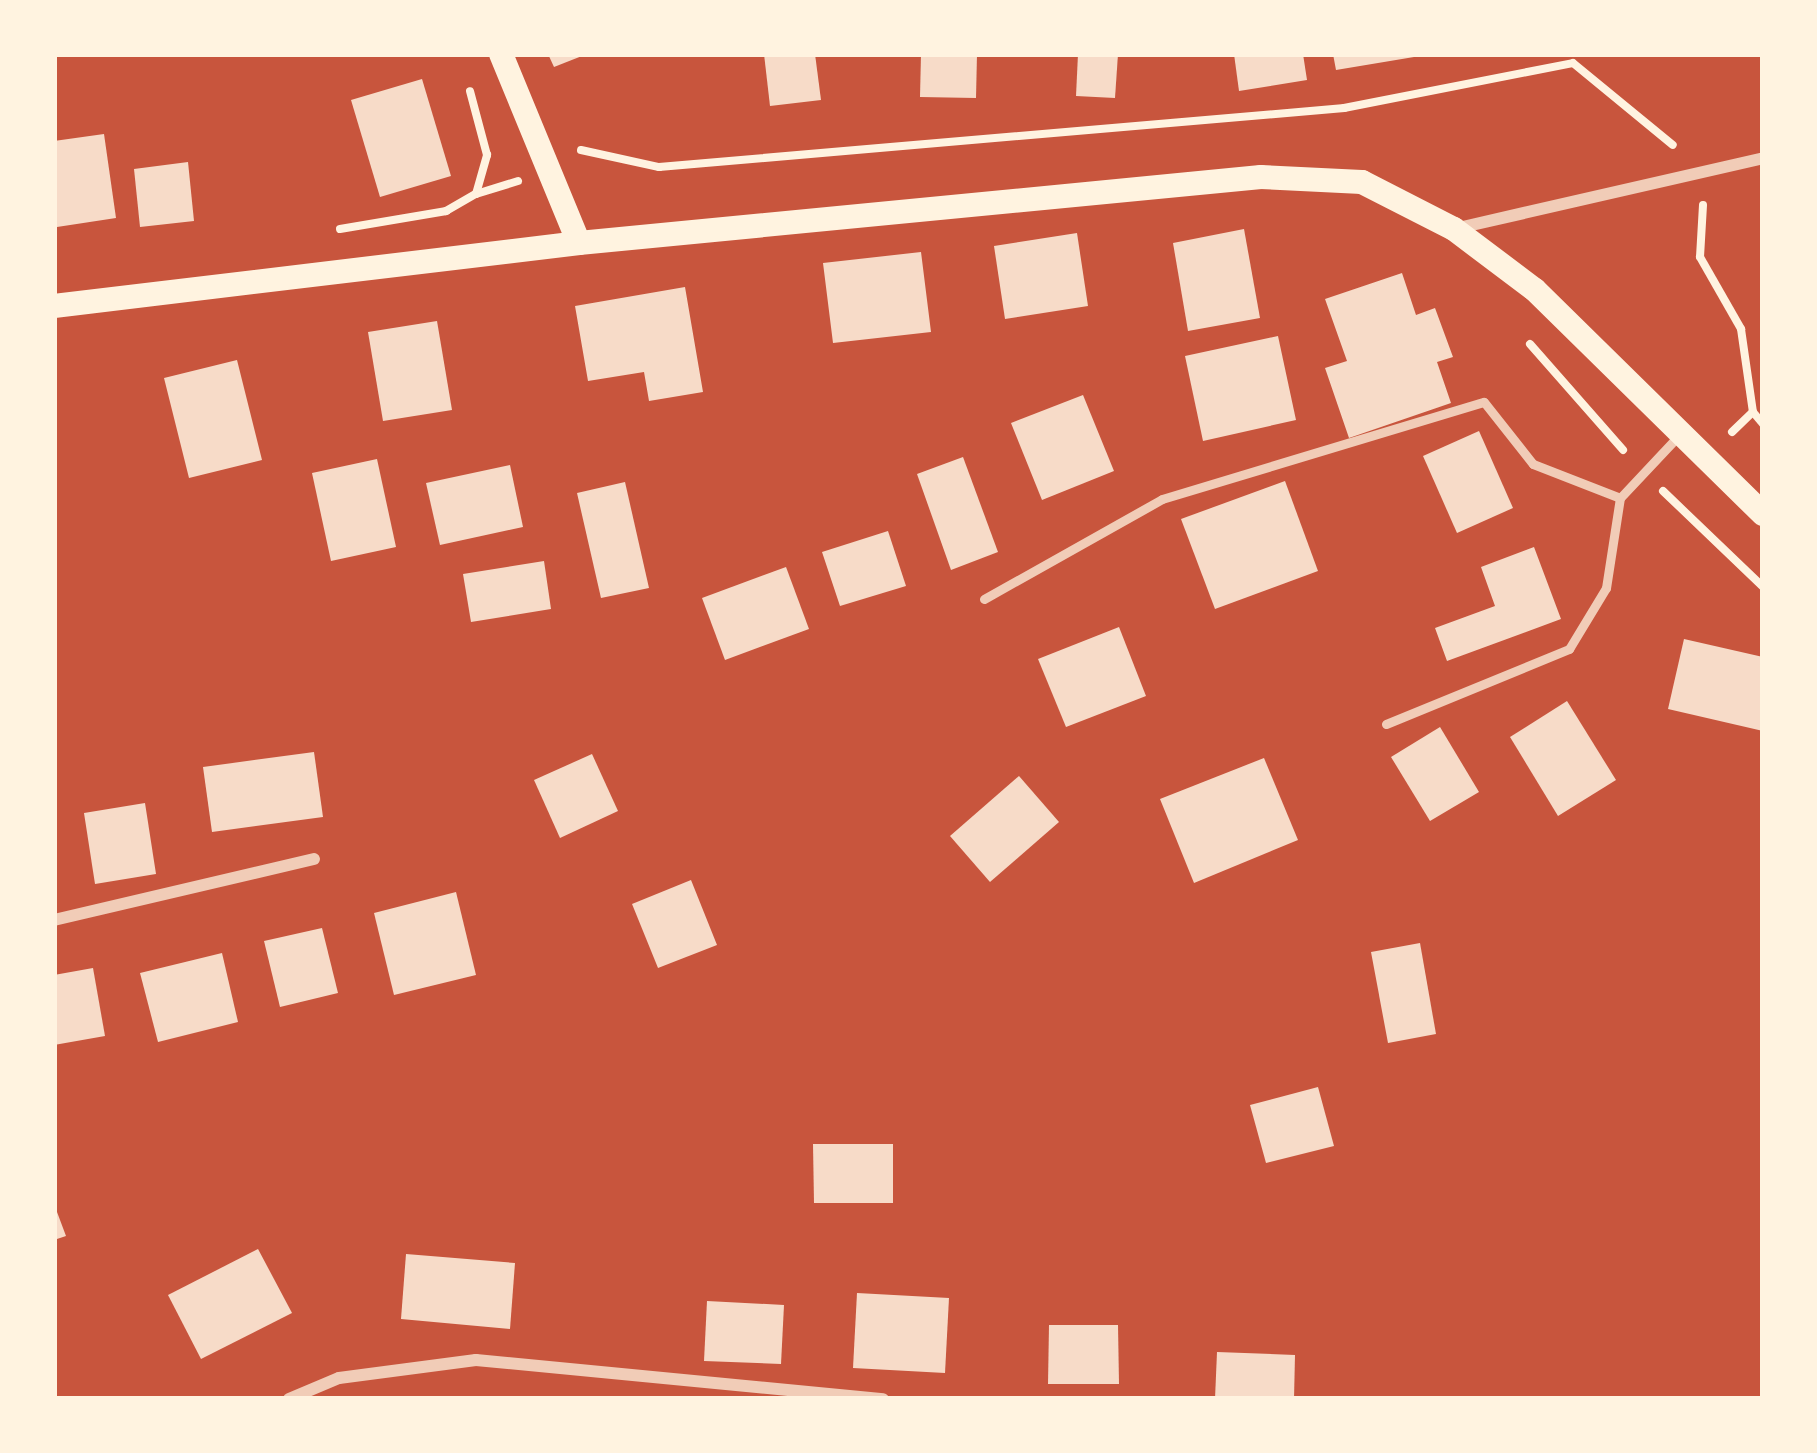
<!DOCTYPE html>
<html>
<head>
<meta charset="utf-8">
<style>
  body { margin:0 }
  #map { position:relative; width:1817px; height:1453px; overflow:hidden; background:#c8553d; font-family:Manrope,sans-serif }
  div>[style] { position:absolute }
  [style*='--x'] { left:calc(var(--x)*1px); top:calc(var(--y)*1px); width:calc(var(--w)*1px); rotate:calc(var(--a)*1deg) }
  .building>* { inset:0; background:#f7dbc8 }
  .path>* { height:8px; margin:-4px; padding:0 4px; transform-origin:4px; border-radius:4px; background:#fff3e0 }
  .service>* { height:9px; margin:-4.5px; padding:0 4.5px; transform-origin:4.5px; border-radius:4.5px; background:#f1ccb7 }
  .minor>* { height:12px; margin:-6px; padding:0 6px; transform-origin:6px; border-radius:6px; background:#f1ccb7 }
  .secondary>* { height:24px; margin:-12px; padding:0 12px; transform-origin:12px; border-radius:12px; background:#fff3e0 }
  span { translate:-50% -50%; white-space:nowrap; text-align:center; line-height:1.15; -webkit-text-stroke:10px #fff3e0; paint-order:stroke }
  .frame { position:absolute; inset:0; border:57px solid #fff3e0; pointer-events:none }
</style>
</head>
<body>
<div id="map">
  <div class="building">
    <i style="clip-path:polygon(548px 54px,587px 54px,554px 67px)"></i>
    <i style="clip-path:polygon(764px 54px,815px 54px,821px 100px,770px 106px)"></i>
    <i style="clip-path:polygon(921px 54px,977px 54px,976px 98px,920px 97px)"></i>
    <i style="clip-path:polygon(1078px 54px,1118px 54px,1115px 98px,1076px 96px)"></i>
    <i style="clip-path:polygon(1234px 54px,1303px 54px,1307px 80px,1239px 91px)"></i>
    <i style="clip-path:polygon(1333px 54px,1420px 54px,1420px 56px,1336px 70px)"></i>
    <i style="clip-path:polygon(422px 79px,451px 176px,380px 197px,351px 100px)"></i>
    <i style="clip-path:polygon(104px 134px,116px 218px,57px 227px,54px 141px)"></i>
    <i style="clip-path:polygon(188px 162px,194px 221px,140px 227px,134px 169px)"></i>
    <i style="clip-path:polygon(1244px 229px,1260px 318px,1188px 331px,1173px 243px)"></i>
    <i style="clip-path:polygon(1077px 233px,1088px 306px,1005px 319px,994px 246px)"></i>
    <i style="clip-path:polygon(921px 252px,931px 332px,833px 343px,823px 263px)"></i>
    <i style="clip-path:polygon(1402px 273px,1416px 315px,1435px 308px,1453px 357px,1437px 362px,1451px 403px,1349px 438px,1325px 368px,1347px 361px,1325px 299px)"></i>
    <i style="clip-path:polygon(685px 287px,703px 392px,649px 401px,644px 372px,588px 381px,575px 306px)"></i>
    <i style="clip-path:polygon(437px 321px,452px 410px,383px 421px,368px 332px)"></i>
    <i style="clip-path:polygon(1278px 336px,1296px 420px,1203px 441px,1185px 356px)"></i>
    <i style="clip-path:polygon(237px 360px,262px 460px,189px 478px,164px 378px)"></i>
    <i style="clip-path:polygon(1083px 395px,1114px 471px,1042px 500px,1011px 423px)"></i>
    <i style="clip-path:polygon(1479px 431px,1513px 508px,1457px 533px,1423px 456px)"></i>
    <i style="clip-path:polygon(963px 457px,998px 552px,951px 570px,917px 474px)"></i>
    <i style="clip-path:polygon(377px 459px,396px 547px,331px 561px,312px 473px)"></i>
    <i style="clip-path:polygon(510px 465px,523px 527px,440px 545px,426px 483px)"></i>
    <i style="clip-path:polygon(1285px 481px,1318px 571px,1215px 609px,1181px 519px)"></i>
    <i style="clip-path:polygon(625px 482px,649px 588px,601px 598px,577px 493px)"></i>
    <i style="clip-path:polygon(888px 531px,906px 586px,840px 606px,822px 552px)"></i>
    <i style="clip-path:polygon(1534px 547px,1561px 619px,1447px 661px,1435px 628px,1495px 606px,1481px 567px)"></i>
    <i style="clip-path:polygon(544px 561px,551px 609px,471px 622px,463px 574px)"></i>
    <i style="clip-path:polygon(786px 567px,809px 629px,725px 660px,702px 598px)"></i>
    <i style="clip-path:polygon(1119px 627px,1146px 696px,1066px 727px,1038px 659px)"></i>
    <i style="clip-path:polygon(1684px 639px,1763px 657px,1763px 731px,1668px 709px)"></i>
    <i style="clip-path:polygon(1567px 701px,1616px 780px,1558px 816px,1510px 737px)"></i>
    <i style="clip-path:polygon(1440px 727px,1479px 792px,1430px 821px,1391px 757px)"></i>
    <i style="clip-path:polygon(314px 752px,323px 817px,212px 832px,203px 767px)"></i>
    <i style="clip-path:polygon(592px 754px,618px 811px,560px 838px,534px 780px)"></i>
    <i style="clip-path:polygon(1264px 758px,1298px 840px,1194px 883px,1160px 799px)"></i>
    <i style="clip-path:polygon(1019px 776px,1059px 822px,990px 882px,950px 836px)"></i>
    <i style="clip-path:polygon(145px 803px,156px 874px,95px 884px,84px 813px)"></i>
    <i style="clip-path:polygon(691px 880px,717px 945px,658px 968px,632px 904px)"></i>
    <i style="clip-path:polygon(456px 892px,476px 975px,394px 995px,374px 913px)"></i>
    <i style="clip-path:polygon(322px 928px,338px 993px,280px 1007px,264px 941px)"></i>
    <i style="clip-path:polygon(1420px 943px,1436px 1034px,1388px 1043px,1371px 952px)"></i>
    <i style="clip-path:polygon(222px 953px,238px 1022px,158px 1042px,140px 973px)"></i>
    <i style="clip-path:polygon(93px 968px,105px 1036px,54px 1045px,54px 975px)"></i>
    <i style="clip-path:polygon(1318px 1087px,1334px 1146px,1266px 1163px,1250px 1105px)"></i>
    <i style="clip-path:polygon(813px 1144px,893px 1144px,893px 1203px,814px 1203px)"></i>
    <i style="clip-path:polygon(54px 1204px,66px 1236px,54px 1240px)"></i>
    <i style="clip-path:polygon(258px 1249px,292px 1313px,201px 1359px,168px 1295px)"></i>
    <i style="clip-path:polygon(406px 1254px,515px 1263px,510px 1329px,401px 1319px)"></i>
    <i style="clip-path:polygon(857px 1293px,949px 1298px,945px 1373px,853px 1368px)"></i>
    <i style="clip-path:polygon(707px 1301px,784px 1305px,781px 1364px,704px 1361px)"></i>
    <i style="clip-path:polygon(1049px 1325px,1118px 1325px,1119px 1384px,1048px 1384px)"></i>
    <i style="clip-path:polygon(1217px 1352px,1295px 1355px,1294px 1399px,1215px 1399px)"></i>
  </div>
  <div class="path">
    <i style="--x:581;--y:150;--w:80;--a:12.3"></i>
    <i style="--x:659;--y:167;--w:688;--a:-4.92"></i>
    <i style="--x:1344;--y:108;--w:233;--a:-11.1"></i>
    <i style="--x:1573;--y:63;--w:129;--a:39.4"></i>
    <i style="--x:476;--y:194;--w:44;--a:-17.2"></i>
    <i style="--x:1703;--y:205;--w:52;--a:93.3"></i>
    <i style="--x:1700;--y:257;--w:83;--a:60.3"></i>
    <i style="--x:1741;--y:329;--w:84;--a:81.8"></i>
    <i style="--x:1753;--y:412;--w:16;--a:50"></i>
    <i style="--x:340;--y:229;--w:108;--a:-9.6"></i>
    <i style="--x:446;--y:211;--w:34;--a:-30"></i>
    <i style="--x:476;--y:194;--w:41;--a:-74.2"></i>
    <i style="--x:487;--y:155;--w:66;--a:-104.9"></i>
    <i style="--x:1530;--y:344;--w:141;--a:48.7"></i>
    <i style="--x:1732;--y:432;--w:29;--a:-44"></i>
    <i style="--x:1663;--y:491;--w:139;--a:43.8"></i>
  </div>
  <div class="service">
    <i style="--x:984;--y:599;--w:204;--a:-29.3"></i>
    <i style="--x:1162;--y:499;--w:336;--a:-16.8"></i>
    <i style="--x:1484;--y:402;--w:79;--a:51.7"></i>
    <i style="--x:1533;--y:464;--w:93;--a:21.3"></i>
    <i style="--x:1620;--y:498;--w:88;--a:-46.8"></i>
    <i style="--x:1386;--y:724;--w:198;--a:-22.3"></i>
    <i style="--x:1569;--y:649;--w:71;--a:-58.8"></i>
    <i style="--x:1606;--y:588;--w:91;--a:-81.2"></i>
  </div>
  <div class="minor">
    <i style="--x:1454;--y:229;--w:317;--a:-12.9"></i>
    <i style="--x:54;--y:920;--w:267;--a:-13.2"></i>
    <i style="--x:289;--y:1399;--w:54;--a:-22.8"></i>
    <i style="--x:339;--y:1378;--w:138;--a:-7.5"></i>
    <i style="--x:476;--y:1360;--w:409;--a:5.5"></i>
  </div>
  <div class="secondary">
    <i style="--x:501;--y:54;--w:204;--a:67.6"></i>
    <i style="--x:54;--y:306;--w:529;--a:-6.84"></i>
    <i style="--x:579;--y:243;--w:685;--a:-5.53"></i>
    <i style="--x:1261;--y:177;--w:101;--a:2.8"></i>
    <i style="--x:1362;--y:182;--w:103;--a:27.1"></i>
    <i style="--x:1454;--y:229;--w:101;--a:37"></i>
    <i style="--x:1535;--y:290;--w:320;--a:44.5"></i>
  </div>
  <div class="frame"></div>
</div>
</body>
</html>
